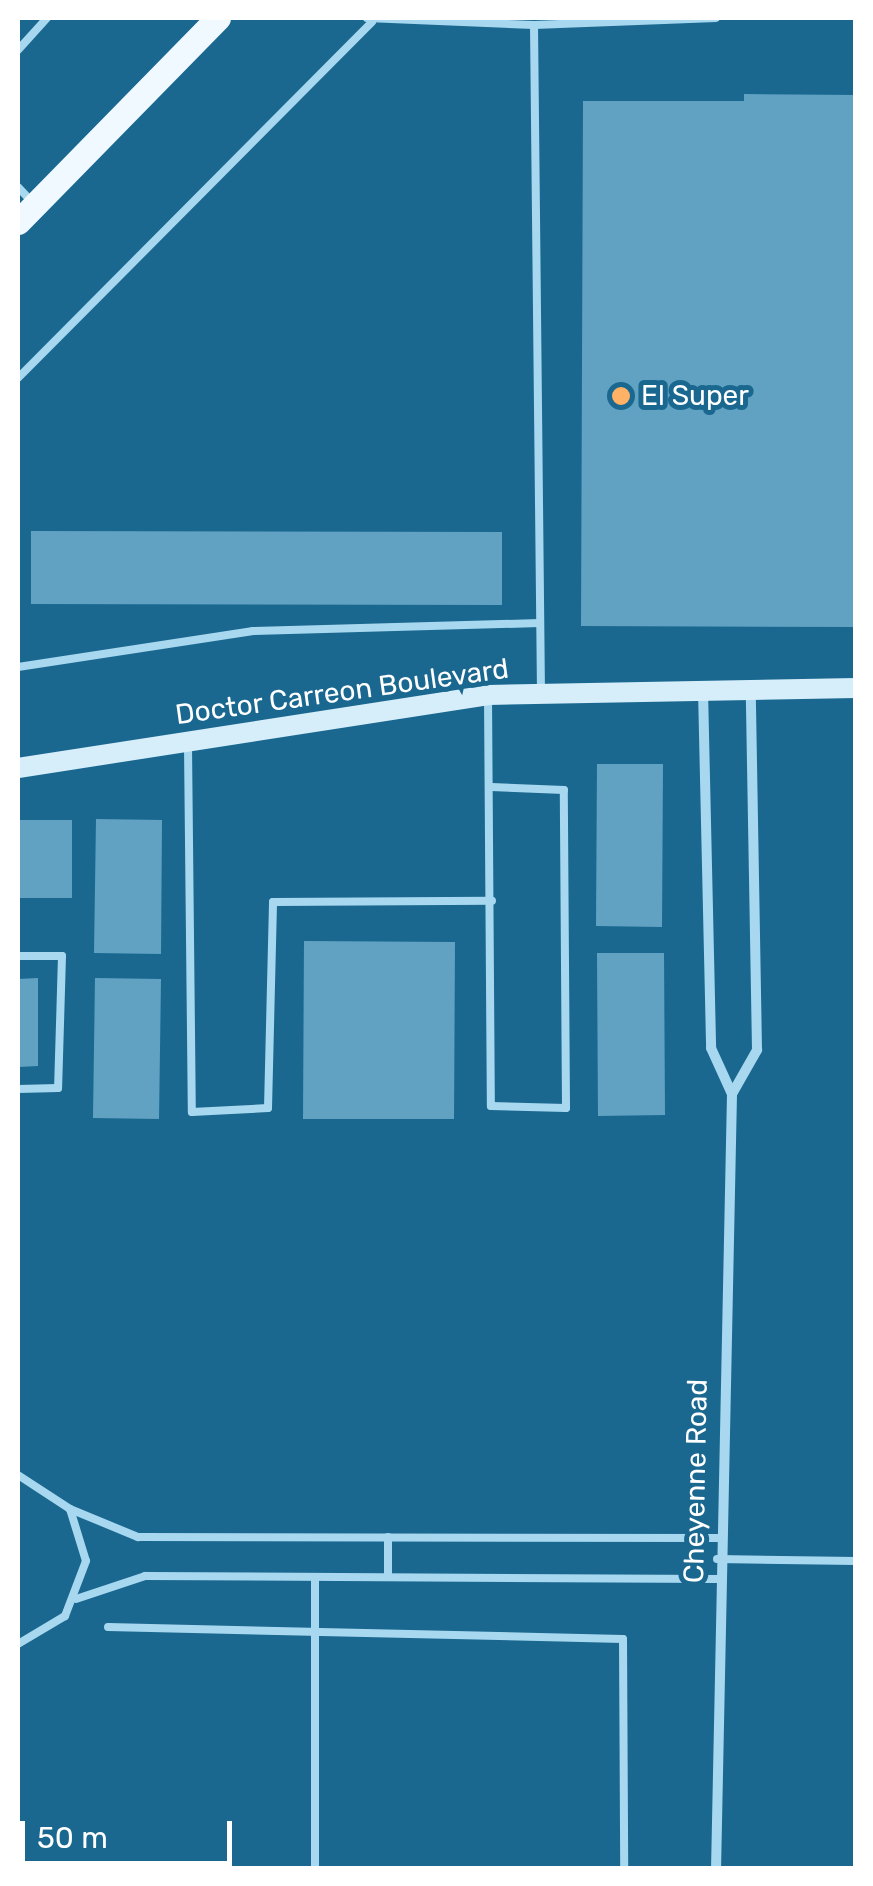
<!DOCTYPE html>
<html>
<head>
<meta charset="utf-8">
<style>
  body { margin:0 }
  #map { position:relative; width:873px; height:1886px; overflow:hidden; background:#1a6890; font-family:Rubik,sans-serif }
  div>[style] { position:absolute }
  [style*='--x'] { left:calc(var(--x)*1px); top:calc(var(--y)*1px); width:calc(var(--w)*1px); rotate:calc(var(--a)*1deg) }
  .building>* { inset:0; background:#61a2c3 }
  .service>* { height:8px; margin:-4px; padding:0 4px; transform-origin:4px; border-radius:4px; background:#a8d8ef }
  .minor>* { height:10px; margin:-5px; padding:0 5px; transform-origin:5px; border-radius:5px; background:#a8d8ef }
  .secondary>* { height:20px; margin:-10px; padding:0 10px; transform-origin:10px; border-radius:10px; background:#d6eefa }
  .primary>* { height:25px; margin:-12.5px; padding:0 12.5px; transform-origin:12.5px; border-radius:12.5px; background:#f0f9ff }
  .dots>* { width:28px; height:28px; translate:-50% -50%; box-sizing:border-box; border:5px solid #1a6890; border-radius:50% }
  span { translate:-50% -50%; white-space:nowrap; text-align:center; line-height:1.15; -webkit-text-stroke:10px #1a6890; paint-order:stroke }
  .poi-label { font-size:28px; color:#fff }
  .left { translate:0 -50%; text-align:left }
  .street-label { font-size:28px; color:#fff }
  .frame { position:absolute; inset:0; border:20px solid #fff; pointer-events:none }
  .scale { position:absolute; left:20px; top:1821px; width:212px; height:45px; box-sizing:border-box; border:5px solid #fff; border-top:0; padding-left:12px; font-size:30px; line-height:35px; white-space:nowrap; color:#fff; -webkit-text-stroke:8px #1a6890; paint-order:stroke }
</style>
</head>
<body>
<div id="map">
  <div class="building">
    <i style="clip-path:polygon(744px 94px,856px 95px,856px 627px,581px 626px,583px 101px,744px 101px)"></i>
    <i style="clip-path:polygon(31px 531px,502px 532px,502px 605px,31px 604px)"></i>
    <i style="clip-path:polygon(597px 764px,663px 764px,662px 927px,596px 926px)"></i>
    <i style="clip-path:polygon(96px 819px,162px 820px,161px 954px,94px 953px)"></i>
    <i style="clip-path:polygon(18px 820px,72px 820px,72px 898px,18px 898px)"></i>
    <i style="clip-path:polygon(304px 941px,455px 942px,454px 1119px,303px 1119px)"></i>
    <i style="clip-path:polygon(597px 953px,664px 953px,665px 1115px,598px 1116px)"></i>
    <i style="clip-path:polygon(38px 978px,38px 1066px,18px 1067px,18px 979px)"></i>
    <i style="clip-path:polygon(95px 978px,161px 979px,159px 1119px,93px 1118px)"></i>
  </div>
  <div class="service">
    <i style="--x:367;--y:18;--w:167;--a:2.4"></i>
    <i style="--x:534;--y:25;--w:667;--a:89.4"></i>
    <i style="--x:534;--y:25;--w:182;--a:-2.2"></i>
    <i style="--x:18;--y:50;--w:43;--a:-47.8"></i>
    <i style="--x:18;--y:187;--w:22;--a:47"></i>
    <i style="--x:18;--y:378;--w:502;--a:-45.16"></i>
    <i style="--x:18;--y:667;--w:238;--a:-8.7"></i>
    <i style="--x:253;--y:631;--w:287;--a:-1.6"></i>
    <i style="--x:488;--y:696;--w:410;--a:89.6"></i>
    <i style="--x:491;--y:1106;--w:75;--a:1.5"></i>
    <i style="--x:566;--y:1108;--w:318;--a:-90.4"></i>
    <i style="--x:564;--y:790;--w:73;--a:-177.6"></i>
    <i style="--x:188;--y:746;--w:366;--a:89.4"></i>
    <i style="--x:192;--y:1112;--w:76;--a:-3"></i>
    <i style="--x:268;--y:1108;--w:206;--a:-88.6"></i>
    <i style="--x:273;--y:902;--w:219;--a:-0.3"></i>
    <i style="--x:18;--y:956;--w:44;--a:0"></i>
    <i style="--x:62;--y:956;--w:132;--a:91.7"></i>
    <i style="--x:58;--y:1088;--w:40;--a:178.6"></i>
    <i style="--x:18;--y:1475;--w:62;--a:33.2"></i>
    <i style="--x:70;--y:1509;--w:54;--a:72.9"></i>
    <i style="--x:86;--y:1561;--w:59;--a:110.9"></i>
    <i style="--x:65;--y:1616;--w:55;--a:149.2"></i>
    <i style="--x:70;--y:1509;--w:74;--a:22.4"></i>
    <i style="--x:138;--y:1537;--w:579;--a:0.1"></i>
    <i style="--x:388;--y:1537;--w:40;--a:90"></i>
    <i style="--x:717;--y:1559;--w:139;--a:0.8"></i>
    <i style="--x:315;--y:1577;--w:291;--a:90"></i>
    <i style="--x:76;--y:1599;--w:73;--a:-18.4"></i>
    <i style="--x:145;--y:1576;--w:572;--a:0.3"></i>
    <i style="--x:108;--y:1627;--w:515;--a:1.33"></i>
    <i style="--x:623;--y:1639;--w:229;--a:89.7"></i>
    <i style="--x:100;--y:1867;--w:1;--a:90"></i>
  </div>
  <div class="minor">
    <i style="--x:703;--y:690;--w:358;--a:88.7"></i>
    <i style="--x:711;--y:1048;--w:51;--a:65.5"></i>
    <i style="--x:732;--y:1094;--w:774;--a:91.18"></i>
    <i style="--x:732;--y:1094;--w:51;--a:-60.4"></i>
    <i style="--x:757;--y:1050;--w:361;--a:-91"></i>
  </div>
  <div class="secondary">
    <i style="--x:18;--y:768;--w:476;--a:-8.8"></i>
    <i style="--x:488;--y:695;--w:368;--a:-1.1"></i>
  </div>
  <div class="primary">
    <i style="--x:18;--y:222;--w:286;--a:-45.6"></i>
  </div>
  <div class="dots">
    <i style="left:621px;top:396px;background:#ffb166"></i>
  </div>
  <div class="poi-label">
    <span class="left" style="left:641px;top:396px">El Super</span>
  </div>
  <div class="street-label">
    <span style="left:342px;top:692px;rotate:-8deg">Doctor Carreon Boulevard</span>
    <span style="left:696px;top:1481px;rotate:-89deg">Cheyenne Road</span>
  </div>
  <div class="frame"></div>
  <div class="scale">50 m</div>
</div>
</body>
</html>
